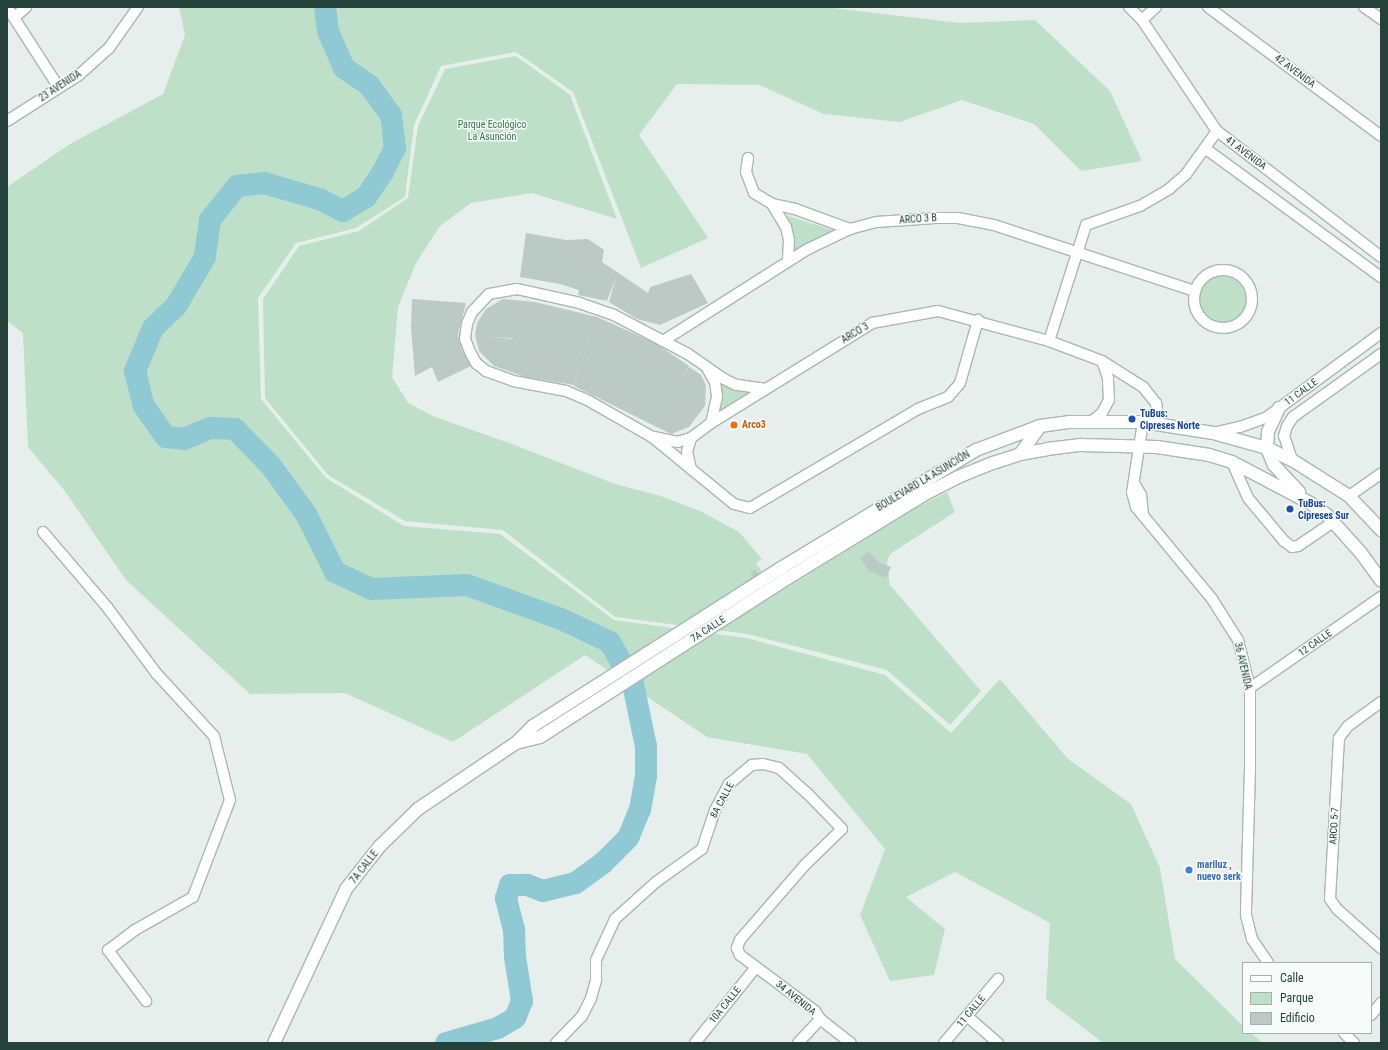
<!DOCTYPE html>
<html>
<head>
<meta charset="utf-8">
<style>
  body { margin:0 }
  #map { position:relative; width:1388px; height:1050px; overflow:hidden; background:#e6efeb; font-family:"Roboto Condensed",sans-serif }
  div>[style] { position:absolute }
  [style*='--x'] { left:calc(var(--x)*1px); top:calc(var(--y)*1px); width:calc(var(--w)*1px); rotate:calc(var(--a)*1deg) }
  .green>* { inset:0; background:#bfe0c8 }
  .round { border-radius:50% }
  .river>* { height:22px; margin:-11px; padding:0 11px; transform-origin:11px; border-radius:11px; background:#8ec9d4 }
  .building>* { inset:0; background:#bbcac4 }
  .roads { filter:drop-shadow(1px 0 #a8b8b2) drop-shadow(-1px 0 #a8b8b2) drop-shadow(0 1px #a8b8b2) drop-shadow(0 -1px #a8b8b2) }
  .minor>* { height:10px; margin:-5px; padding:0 5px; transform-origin:5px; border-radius:5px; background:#fff }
  .minor>.ring { margin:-5px; padding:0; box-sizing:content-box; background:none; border:10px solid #fff; border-radius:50% }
  .secondary>* { height:12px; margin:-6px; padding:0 6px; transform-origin:6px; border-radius:6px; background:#fff }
  .dots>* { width:11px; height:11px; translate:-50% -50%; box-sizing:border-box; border:2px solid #f7fbf9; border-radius:50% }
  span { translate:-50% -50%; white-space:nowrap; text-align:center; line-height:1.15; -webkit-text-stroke:3px #f7fbf9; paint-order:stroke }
  .street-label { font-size:10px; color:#24423a }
  .park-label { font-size:10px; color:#2d7a4b }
  .transit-label { font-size:10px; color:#164399; font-weight:700 }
  .left { translate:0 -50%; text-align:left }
  .food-label { font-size:10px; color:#c56008; font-weight:700 }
  .shop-label { font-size:10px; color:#366cbe; font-weight:700 }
  .frame { position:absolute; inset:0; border:8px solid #24423a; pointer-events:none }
  .legend { position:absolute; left:1242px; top:962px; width:130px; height:72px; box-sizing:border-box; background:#f7fbf9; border:1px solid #a3b1ad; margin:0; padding:5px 7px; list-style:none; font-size:12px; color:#24423a }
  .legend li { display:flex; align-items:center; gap:8px; height:20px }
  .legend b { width:20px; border:1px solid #a3b1ad }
</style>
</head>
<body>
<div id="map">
  <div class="green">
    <i style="clip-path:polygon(179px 7px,824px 7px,960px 23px,1035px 20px,1110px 91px,1142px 161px,1081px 171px,1034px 124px,962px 100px,900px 122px,824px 114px,759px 85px,677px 84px,639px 135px,708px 238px,641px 268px,573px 92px,516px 52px,441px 66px,414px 125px,405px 197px,356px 228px,296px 243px,258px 298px,261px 399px,326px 478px,404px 526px,500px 534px,614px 620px,746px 638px,885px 675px,951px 733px,1000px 679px,1068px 759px,1131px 804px,1160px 868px,1175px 959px,1243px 1026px,1243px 1033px,1251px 1033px,1263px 1043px,1103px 1043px,1046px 999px,1050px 923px,955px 872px,906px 897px,945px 929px,934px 975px,890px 981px,860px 915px,885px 849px,807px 754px,707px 737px,585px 655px,453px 742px,345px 693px,250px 694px,126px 580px,64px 490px,28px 447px,23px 333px,7px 321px,7px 187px,70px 144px,163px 94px,185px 35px)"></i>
    <i style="clip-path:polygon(516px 56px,570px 95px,617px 219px,532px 193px,471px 203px,440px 226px,416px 263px,398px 307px,392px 377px,408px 403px,435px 417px,512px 444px,615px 484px,661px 496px,702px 512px,739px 532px,762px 559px,756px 563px,764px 574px,753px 582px,767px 600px,912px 510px,947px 492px,955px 512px,890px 554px,887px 562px,890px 585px,981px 691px,950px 725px,887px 670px,747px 634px,615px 617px,503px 530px,405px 521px,328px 475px,265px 398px,263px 299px,299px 246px,359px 231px,408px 198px,418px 126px,445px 69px)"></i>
    <i style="clip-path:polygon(779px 213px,836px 231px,794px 253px,792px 233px)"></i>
    <i class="round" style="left:1198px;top:276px;width:48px;height:48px"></i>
    <i style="clip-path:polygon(714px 376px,759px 390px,715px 417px)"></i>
  </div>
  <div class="river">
    <i style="--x:325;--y:7;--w:24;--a:83"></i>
    <i style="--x:328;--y:31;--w:40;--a:66.6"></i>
    <i style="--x:344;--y:68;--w:30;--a:34"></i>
    <i style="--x:369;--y:85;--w:37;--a:54"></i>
    <i style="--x:391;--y:115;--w:33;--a:83"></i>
    <i style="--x:395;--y:148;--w:27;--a:117"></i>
    <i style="--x:383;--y:172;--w:30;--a:124"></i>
    <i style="--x:366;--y:197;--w:27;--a:149"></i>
    <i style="--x:343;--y:211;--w:27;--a:-153"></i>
    <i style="--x:319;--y:199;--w:57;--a:-163.8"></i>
    <i style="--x:264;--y:183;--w:27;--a:174"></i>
    <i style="--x:237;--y:186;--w:43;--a:128.5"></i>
    <i style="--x:210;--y:220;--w:37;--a:98"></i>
    <i style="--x:205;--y:257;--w:57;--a:120.6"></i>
    <i style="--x:176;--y:306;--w:32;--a:136"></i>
    <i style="--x:153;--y:328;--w:47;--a:112.7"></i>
    <i style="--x:135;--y:371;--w:36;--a:76"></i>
    <i style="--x:144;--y:406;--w:38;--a:55"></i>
    <i style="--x:166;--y:437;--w:18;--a:6"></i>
    <i style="--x:184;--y:439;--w:28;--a:-23"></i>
    <i style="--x:210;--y:428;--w:25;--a:2"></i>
    <i style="--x:235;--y:429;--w:52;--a:45.8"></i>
    <i style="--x:271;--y:466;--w:59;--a:53.9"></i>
    <i style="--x:306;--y:514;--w:65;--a:63.4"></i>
    <i style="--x:335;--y:572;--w:40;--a:25"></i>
    <i style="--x:371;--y:589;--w:96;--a:-2.4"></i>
    <i style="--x:467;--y:585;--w:100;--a:19.9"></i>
    <i style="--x:561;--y:619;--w:54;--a:25.1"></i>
    <i style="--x:610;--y:642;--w:48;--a:61.3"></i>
    <i style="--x:633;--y:684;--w:63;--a:78.2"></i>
    <i style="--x:646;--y:746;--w:30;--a:90"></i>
    <i style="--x:646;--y:776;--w:34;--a:100"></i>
    <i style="--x:640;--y:809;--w:31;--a:112"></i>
    <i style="--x:628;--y:838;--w:35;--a:135"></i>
    <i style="--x:603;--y:863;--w:34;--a:144"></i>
    <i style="--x:575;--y:883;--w:33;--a:166"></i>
    <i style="--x:543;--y:891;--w:17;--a:-159"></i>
    <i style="--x:527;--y:885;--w:17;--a:180"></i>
    <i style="--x:510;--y:885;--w:14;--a:107"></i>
    <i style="--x:506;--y:898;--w:32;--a:76"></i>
    <i style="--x:514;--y:929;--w:28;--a:88"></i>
    <i style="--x:515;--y:957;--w:45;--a:81"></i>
    <i style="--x:522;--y:1001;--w:18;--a:112"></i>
    <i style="--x:515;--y:1018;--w:20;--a:150"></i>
    <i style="--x:498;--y:1028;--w:54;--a:163.9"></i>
  </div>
  <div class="building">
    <i style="clip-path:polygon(526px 233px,566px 240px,588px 239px,604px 250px,602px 262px,648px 293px,650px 287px,691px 274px,708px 303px,660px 325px,637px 319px,609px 302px,616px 277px,607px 301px,578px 295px,579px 290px,560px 284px,520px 277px)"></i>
    <i style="clip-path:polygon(412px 299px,466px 303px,458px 334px,462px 350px,471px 366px,438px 382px,432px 367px,415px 376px,411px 327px)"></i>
    <i style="clip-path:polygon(evenodd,503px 299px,535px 302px,597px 317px,655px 343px,689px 366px,680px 380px,689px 367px,701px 375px,706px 385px,705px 406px,689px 427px,671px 434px,574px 386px,594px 326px,574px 385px,525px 377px,494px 366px,479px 351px,475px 335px,477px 323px,486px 309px,503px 299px,514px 329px,512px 339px,491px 337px,512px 338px,514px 329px)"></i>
    <i style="clip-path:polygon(869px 551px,878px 562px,891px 567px,886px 578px,869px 571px,860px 558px)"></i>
    <i style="clip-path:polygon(755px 570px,760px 575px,755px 579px,750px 573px)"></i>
  </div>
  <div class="roads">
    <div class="minor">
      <i style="--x:7;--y:7;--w:94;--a:57.2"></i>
      <i style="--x:1129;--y:7;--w:18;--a:45"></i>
      <i style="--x:1142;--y:20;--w:134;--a:56"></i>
      <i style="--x:1217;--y:131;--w:207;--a:37.5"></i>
      <i style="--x:1208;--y:7;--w:216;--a:36.7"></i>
      <i style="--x:1364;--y:7;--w:21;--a:35"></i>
      <i style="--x:15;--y:17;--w:15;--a:-42"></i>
      <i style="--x:1142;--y:20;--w:19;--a:-43"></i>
      <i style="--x:7;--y:121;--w:85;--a:-32.6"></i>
      <i style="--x:79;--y:75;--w:40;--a:-42"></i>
      <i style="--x:109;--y:48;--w:50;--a:-54.7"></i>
      <i style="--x:1206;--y:149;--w:217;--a:36.2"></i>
      <i style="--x:748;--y:158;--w:14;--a:98"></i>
      <i style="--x:746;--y:172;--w:22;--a:69"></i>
      <i style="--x:754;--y:193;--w:21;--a:31"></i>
      <i style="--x:772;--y:204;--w:24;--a:12"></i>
      <i style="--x:795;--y:209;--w:59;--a:20"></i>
      <i style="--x:772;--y:204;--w:27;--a:59"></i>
      <i style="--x:786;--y:227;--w:13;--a:77"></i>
      <i style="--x:789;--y:240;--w:20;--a:93"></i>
      <i class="ring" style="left:1194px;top:270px;width:48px;height:48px"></i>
      <i style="--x:663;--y:341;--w:172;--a:-32.4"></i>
      <i style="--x:808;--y:249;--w:47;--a:-25.5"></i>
      <i style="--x:850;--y:229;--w:28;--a:-15"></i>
      <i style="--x:877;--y:222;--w:58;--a:-3.9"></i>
      <i style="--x:935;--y:218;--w:23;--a:0"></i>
      <i style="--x:958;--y:218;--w:37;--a:11"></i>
      <i style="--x:994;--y:225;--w:212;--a:18.2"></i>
      <i style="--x:1049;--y:341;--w:122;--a:-72.3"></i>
      <i style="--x:1086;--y:225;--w:57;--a:-19.4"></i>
      <i style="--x:1140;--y:206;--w:34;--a:-30"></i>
      <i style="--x:1169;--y:189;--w:23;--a:-41"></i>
      <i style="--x:1186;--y:174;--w:53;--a:-54.2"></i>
      <i style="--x:708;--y:370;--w:14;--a:60"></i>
      <i style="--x:715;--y:382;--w:15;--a:82"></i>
      <i style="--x:717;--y:397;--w:27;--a:103"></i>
      <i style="--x:766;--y:389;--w:30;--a:-172"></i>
      <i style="--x:736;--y:385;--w:13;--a:-153"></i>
      <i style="--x:724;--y:379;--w:44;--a:-145.2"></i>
      <i style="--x:688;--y:354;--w:84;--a:-152.2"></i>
      <i style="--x:614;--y:315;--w:36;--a:-161"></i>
      <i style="--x:580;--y:303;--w:65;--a:-167.5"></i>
      <i style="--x:517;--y:289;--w:28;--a:170"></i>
      <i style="--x:489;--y:294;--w:25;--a:133"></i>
      <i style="--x:472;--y:312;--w:13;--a:113"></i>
      <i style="--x:467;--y:324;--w:15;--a:98"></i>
      <i style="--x:465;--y:339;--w:14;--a:69"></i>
      <i style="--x:470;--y:352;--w:13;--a:61"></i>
      <i style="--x:476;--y:363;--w:13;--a:39"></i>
      <i style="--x:486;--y:371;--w:29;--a:20"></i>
      <i style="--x:513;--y:381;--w:54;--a:10.7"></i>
      <i style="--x:566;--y:391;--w:25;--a:23"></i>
      <i style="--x:589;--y:401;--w:73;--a:29.7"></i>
      <i style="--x:652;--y:437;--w:106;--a:39.3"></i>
      <i style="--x:734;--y:504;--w:16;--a:14"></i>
      <i style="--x:750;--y:508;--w:195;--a:-30.5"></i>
      <i style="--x:918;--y:409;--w:32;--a:-22"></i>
      <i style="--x:948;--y:397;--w:18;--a:-49"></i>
      <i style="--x:960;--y:383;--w:66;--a:-74.1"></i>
      <i style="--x:1091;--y:422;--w:14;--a:-39"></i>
      <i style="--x:1102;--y:413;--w:15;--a:-62"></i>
      <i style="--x:1109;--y:400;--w:22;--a:-93"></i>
      <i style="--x:1108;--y:378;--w:18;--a:-109"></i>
      <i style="--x:1143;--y:422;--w:71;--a:98.9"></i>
      <i style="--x:1132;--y:492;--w:16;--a:75"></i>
      <i style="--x:1136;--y:507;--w:119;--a:50.4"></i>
      <i style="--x:1212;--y:599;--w:49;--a:57.6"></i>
      <i style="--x:1238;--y:640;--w:49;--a:76"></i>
      <i style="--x:1250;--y:688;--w:80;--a:90"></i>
      <i style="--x:1250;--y:768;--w:147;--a:91.6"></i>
      <i style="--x:1246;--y:915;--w:25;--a:76"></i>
      <i style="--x:1252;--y:939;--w:29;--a:56"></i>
      <i style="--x:1213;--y:433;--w:28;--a:-13"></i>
      <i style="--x:1240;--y:427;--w:29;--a:-20"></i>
      <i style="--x:1267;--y:417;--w:142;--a:-36.4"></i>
      <i style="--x:654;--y:437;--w:24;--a:12"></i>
      <i style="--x:677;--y:442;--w:15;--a:-16"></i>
      <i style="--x:691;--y:438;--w:25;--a:-37"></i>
      <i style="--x:711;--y:423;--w:190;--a:-31.8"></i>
      <i style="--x:872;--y:323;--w:67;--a:-10.3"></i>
      <i style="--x:938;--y:311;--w:115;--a:15.1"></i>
      <i style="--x:1049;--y:341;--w:57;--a:20.7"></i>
      <i style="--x:1102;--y:361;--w:49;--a:32.4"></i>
      <i style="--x:1143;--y:387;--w:21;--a:51"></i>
      <i style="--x:1156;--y:403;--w:21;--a:82"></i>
      <i style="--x:1292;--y:460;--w:25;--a:-108"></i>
      <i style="--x:1284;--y:436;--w:10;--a:-73"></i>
      <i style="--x:1287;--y:426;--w:11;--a:-56"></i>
      <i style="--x:1293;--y:417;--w:108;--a:-35.6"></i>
      <i style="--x:1232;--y:462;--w:39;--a:66"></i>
      <i style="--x:1248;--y:498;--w:56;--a:50.1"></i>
      <i style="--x:1284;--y:541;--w:10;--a:37"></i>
      <i style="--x:1292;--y:547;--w:6;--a:-9"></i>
      <i style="--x:1298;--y:546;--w:42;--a:-34.4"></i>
      <i style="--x:691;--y:469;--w:17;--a:-103"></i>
      <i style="--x:687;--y:452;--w:15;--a:-74"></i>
      <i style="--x:1134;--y:483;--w:14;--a:60"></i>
      <i style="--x:1141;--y:495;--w:18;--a:84"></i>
      <i style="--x:1349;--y:496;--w:39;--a:-35"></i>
      <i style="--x:43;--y:532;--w:99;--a:49.5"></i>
      <i style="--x:107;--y:607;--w:82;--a:53.4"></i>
      <i style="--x:156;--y:673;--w:86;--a:47.4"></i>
      <i style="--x:214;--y:736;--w:66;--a:76"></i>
      <i style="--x:230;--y:800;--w:104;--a:110.9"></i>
      <i style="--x:193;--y:897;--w:67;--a:150.4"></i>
      <i style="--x:135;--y:930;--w:34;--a:143"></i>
      <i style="--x:108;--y:950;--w:64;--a:53.3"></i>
      <i style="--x:1250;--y:688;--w:160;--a:-34.8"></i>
      <i style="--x:1381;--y:702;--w:41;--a:144"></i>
      <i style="--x:1348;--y:726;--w:15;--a:127"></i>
      <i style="--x:1339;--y:738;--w:161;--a:93.2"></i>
      <i style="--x:1330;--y:899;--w:12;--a:55"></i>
      <i style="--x:1337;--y:909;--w:59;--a:41.6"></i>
      <i style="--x:1371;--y:1015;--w:16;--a:-50"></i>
      <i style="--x:967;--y:1016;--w:41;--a:41.1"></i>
      <i style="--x:1344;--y:1033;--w:14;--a:45"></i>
      <i style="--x:556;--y:1043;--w:37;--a:-46"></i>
      <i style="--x:582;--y:1016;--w:20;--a:-63"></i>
      <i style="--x:591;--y:998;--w:19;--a:-74"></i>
      <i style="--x:596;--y:980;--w:20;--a:-90"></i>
      <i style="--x:596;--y:960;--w:45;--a:-65.1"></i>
      <i style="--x:615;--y:919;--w:55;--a:-42.1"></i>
      <i style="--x:656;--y:882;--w:57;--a:-35.7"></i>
      <i style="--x:702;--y:849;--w:41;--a:-71.6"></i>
      <i style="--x:715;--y:810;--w:30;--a:-62"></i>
      <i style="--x:729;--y:784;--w:30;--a:-40"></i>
      <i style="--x:752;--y:765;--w:11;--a:-5"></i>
      <i style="--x:763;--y:764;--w:16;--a:14"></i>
      <i style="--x:779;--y:768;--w:38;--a:42"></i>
      <i style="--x:807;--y:793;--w:50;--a:45.8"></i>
      <i style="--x:842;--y:829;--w:53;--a:135.8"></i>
      <i style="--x:804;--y:866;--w:98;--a:130.9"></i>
      <i style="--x:740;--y:940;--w:9;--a:111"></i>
      <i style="--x:737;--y:948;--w:8;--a:67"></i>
      <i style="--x:740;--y:955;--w:94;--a:36.7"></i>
      <i style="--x:815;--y:1011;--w:9;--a:58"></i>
      <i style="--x:820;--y:1019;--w:39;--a:38"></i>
      <i style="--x:695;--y:1043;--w:97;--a:-51.2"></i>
      <i style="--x:798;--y:1043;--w:33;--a:-47"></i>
      <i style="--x:944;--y:1043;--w:84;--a:-49.8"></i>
    </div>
    <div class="secondary">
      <i style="--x:1279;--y:408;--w:26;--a:115"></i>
      <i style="--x:1268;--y:432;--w:16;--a:94"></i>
      <i style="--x:1267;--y:448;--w:18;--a:68"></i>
      <i style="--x:1274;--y:465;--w:37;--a:47"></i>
      <i style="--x:1020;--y:454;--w:34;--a:-54"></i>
      <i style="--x:516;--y:743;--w:25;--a:-14"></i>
      <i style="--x:540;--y:737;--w:295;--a:-32.7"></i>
      <i style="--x:788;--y:578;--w:161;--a:-31.5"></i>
      <i style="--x:925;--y:494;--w:37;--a:-27"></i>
      <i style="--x:958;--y:477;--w:38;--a:-22"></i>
      <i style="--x:993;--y:463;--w:28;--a:-18"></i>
      <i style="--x:1020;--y:454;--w:27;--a:-10"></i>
      <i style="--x:1047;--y:449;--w:34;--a:-7"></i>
      <i style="--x:1081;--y:445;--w:76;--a:1.5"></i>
      <i style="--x:1157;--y:447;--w:53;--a:8.7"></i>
      <i style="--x:1209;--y:455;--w:24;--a:17"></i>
      <i style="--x:1232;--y:462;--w:88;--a:27.7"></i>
      <i style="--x:1310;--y:503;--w:21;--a:35"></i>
      <i style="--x:1327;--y:515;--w:51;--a:48.2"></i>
      <i style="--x:1361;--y:553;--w:34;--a:54"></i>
      <i style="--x:274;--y:1043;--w:170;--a:-64.9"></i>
      <i style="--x:346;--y:889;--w:55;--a:-51.7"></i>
      <i style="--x:380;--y:846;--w:53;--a:-44.2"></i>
      <i style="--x:418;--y:809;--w:118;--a:-34"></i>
      <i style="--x:516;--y:743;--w:24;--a:-45"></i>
      <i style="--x:533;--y:726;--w:294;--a:-32.5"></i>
      <i style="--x:781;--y:568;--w:228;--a:-31.2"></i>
      <i style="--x:976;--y:450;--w:68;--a:-20.6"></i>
      <i style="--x:1040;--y:426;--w:30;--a:-8"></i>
      <i style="--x:1070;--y:422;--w:73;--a:0"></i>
      <i style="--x:1143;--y:422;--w:71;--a:8.9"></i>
      <i style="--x:1213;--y:433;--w:56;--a:15.5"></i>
      <i style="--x:1267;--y:448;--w:28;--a:26"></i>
      <i style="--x:1292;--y:460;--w:67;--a:32.3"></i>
      <i style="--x:1349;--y:496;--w:47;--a:46.7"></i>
    </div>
  </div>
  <div class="dots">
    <i style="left:1132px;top:419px;background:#1a4fb4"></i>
    <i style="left:734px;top:425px;background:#e8710a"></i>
    <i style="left:1290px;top:509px;background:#1a4fb4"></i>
    <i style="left:1189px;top:870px;background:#3f7fe0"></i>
  </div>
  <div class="street-label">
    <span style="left:1295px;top:71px;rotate:37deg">42 AVENIDA</span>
    <span style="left:60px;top:86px;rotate:-33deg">23 AVENIDA</span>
    <span style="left:1246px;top:153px;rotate:37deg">41 AVENIDA</span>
    <span style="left:918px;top:219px;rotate:-4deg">ARCO 3 B</span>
    <span style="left:855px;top:333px;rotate:-31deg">ARCO 3</span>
    <span style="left:1301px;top:392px;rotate:-36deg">11 CALLE</span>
    <span style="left:923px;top:481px;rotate:-31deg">BOULEVARD LA ASUNCIÓN</span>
    <span style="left:708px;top:629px;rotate:-33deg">7A CALLE</span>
    <span style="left:1315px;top:643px;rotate:-35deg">12 CALLE</span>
    <span style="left:1243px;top:666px;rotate:77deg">36 AVENIDA</span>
    <span style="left:722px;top:800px;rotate:-62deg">8A CALLE</span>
    <span style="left:1334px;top:826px;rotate:-87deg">ARCO 5-7</span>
    <span style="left:364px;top:867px;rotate:-52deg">7A CALLE</span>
    <span style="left:796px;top:998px;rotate:39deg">34 AVENIDA</span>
    <span style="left:725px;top:1005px;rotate:-51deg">10A CALLE</span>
    <span style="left:971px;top:1011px;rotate:-50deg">11 CALLE</span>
  </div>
  <div class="park-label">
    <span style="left:492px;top:130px">Parque Ecológico<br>La Asunción</span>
  </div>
  <div class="transit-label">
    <span class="left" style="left:1140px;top:419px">TuBus:<br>Cipreses Norte</span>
    <span class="left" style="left:1298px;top:509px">TuBus:<br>Cipreses Sur</span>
  </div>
  <div class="food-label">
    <span class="left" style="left:742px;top:425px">Arco3</span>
  </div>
  <div class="shop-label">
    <span class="left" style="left:1197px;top:870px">mariluz ,<br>nuevo serk</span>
  </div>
  <div class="frame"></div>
  <ul class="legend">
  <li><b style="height:5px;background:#fff"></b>Calle</li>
  <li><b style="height:11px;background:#bfe0c8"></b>Parque</li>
  <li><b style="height:11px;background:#bbcac4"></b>Edificio</li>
  </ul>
</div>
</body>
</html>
